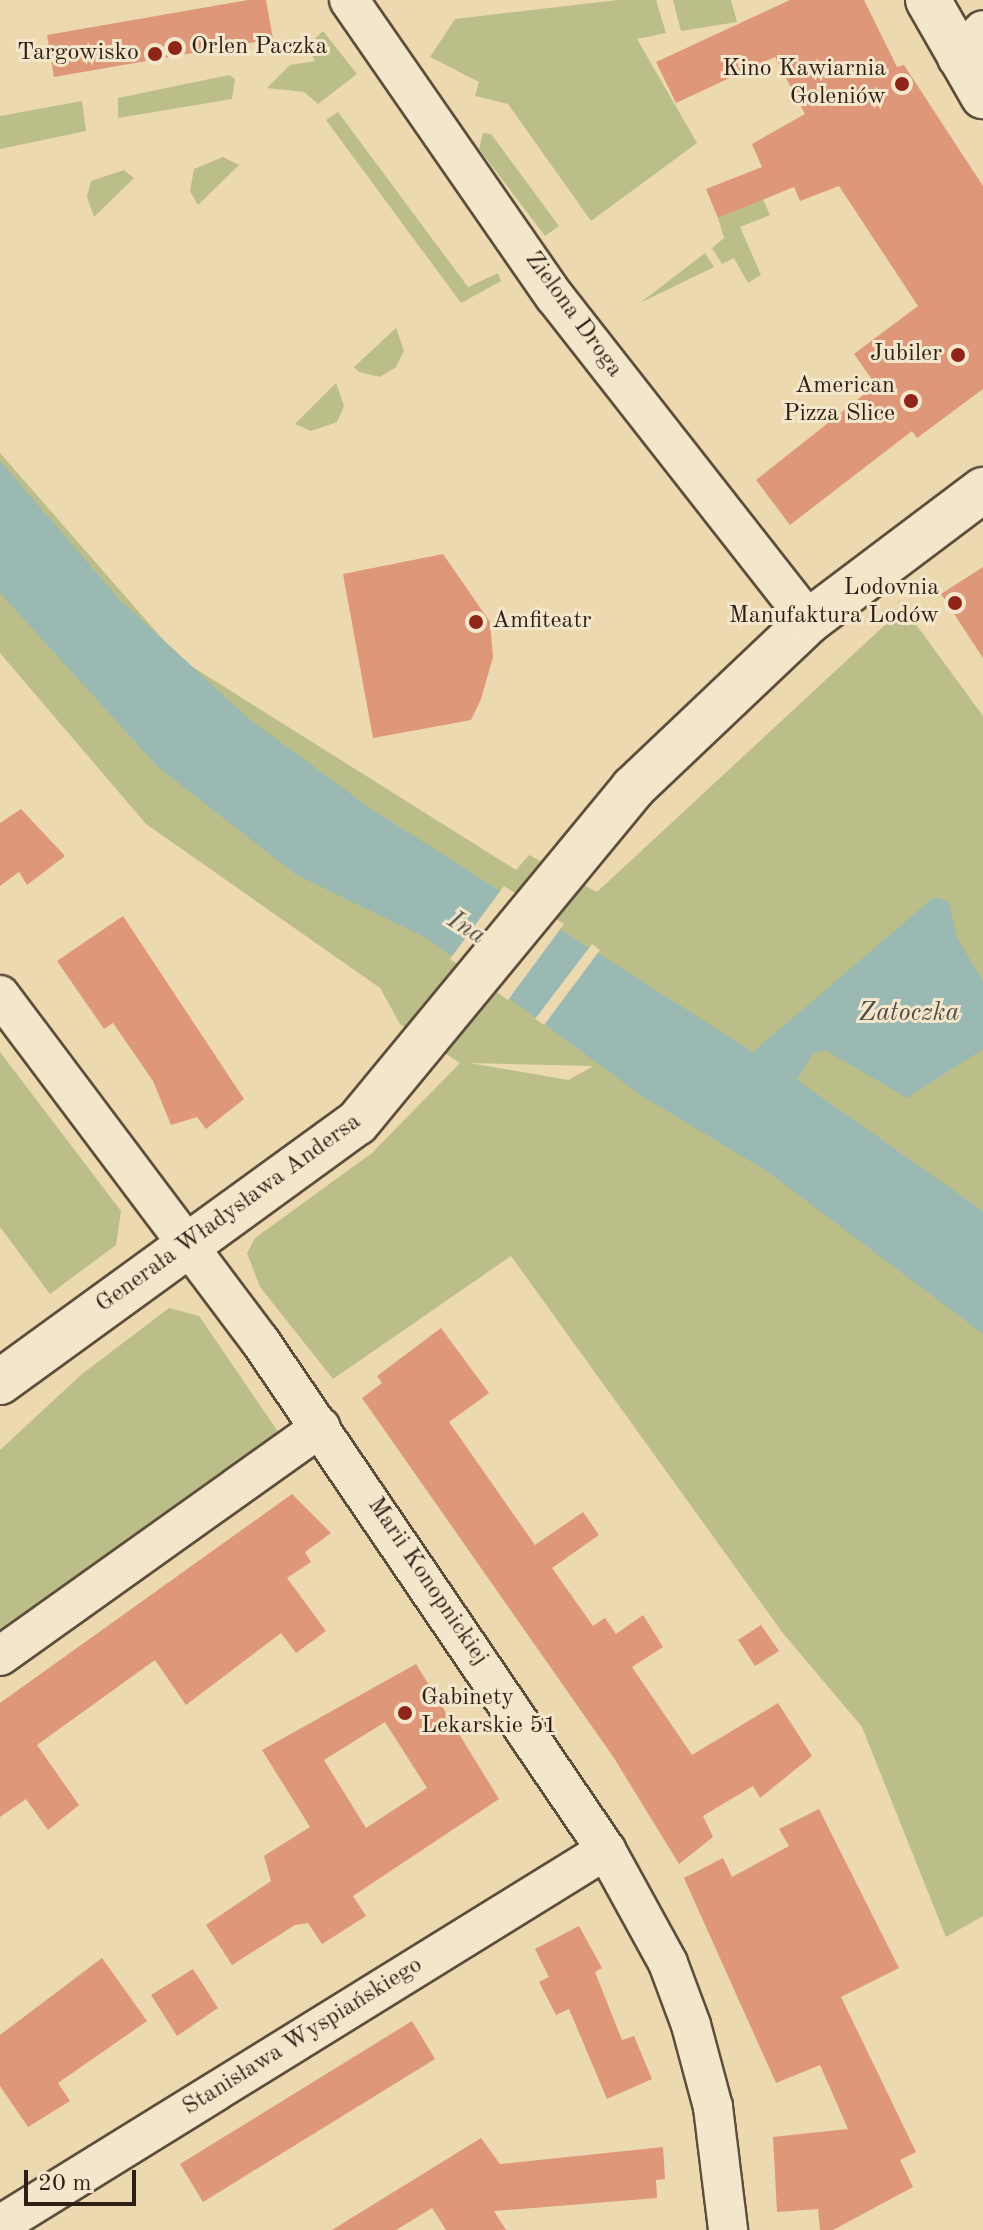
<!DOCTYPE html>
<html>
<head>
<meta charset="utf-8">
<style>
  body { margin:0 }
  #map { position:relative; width:983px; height:2230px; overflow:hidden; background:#edd9af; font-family:"Old Standard TT",serif }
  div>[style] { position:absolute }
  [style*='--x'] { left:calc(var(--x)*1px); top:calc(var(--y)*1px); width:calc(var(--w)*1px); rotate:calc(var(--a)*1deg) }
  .green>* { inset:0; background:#bbbe89 }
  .water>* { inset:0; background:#9ab9b2 }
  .pier>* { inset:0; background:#edd9af }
  .building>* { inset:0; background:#de9779 }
  .roads { filter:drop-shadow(2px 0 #5d4e3c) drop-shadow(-2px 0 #5d4e3c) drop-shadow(0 2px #5d4e3c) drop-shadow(0 -2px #5d4e3c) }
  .street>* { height:38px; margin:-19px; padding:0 19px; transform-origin:19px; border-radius:19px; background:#f3e6cb }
  .secondary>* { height:44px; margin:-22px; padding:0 22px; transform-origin:22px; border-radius:22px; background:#f3e6cb }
  .dots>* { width:22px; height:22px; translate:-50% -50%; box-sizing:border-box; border:4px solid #f3e6cb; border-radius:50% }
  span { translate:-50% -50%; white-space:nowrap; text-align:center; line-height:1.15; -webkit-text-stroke:6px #f3e6cb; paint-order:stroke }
  .poi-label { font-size:24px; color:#2d1f16 }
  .left { translate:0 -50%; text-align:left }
  .right { translate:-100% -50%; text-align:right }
  .street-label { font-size:24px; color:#2d1f16 }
  .water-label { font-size:26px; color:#4e4d45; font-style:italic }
  .scale { position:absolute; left:24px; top:2170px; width:112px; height:36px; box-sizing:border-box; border:4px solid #2d1f16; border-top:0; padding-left:10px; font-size:24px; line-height:28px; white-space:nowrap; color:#2d1f16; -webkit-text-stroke:6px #f3e6cb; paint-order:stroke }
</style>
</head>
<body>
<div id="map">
  <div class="green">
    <i style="clip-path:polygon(618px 0,656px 0,666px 33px,637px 39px,697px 143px,591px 221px,508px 104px,475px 96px,479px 82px,430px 57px,455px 19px)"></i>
    <i style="clip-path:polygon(673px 0,731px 0,737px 22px,681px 31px)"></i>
    <i style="clip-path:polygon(323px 31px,357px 74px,318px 104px,304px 92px,267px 88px,290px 65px,315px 61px,307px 46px)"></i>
    <i style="clip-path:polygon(229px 75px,235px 79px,232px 99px,118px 118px,118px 98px)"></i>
    <i style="clip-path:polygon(82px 101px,86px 131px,0 149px,0 116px)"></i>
    <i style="clip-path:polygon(338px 112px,468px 287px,498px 273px,501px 281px,461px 303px,326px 120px)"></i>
    <i style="clip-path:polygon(483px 133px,491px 134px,559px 226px,545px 236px,479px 149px)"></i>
    <i style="clip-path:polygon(223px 157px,239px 165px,198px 205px,190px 191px,194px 169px)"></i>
    <i style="clip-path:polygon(124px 170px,134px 178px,94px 217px,87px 197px,91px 181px)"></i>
    <i style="clip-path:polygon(763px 199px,770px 215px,740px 227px,761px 275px,748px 283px,734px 258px,722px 264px,712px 248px,724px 238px,718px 218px)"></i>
    <i style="clip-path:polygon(705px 253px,714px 267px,640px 303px)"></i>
    <i style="clip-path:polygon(396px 328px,404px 351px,396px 367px,380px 377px,359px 372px,354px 367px)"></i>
    <i style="clip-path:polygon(336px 383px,344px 406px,337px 422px,311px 431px,295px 424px)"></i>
    <i style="clip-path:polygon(evenodd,0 453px,180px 659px,516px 870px,529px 855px,597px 892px,900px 611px,898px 600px,983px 716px,983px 1916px,946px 1937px,862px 1727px,782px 1632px,511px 1256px,333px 1379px,260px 1287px,247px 1253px,255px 1238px,372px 1153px,460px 1063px,400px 1024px,380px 988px,146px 824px,0 653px,0 453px,470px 1063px,591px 1066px,592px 1067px,568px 1080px,470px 1063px)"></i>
    <i style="clip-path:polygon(0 1052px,121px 1211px,116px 1245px,50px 1294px,0 1227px)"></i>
    <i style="clip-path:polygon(169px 1308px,199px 1316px,279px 1433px,0 1632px,0 1450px,82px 1374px)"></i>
  </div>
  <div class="water">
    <i style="clip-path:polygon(0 461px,119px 599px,249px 719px,370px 808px,753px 1052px,934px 897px,949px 902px,957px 938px,983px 981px,983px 1049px,907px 1098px,825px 1050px,813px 1053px,797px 1080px,983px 1211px,983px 1334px,768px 1172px,642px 1096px,428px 939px,295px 874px,158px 767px,0 593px)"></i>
  </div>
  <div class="pier">
    <i style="clip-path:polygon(504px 886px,564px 924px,508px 1000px,450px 959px)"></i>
    <i style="clip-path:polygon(592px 944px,600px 950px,544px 1025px,535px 1019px)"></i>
  </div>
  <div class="building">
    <i style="clip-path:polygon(248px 0,266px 0,273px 39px,54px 77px,47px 35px)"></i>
    <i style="clip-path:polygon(790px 0,864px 0,897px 67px,904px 65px,983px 186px,983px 389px,917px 438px,912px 431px,790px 525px,756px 480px,876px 385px,854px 354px,918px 306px,839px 186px,800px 201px,794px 187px,718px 218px,706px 189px,762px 167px,752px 144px,805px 114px,775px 57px,676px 103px,656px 62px)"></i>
    <i style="clip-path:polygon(443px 554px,490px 622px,493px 657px,481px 699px,471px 720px,373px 738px,343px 574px)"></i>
    <i style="clip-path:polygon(983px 567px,983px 658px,941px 594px)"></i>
    <i style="clip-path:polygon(21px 809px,65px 856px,27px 885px,19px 872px,0 886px,0 823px)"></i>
    <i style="clip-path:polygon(123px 916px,244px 1099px,206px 1129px,197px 1117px,171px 1125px,153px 1081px,113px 1023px,104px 1029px,57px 961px)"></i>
    <i style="clip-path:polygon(441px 1328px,489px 1393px,449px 1422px,535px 1545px,583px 1512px,599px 1535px,552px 1568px,593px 1626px,605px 1618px,616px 1634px,643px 1615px,663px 1647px,632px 1667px,692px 1755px,778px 1703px,812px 1756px,760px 1798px,753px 1786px,703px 1816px,713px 1837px,679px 1864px,614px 1758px,362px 1398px,382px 1383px,377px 1376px)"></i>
    <i style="clip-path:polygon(292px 1494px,331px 1533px,305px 1552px,311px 1562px,287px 1578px,326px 1631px,296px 1653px,281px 1633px,186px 1705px,155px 1660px,37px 1745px,79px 1805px,48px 1830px,26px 1799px,0 1817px,0 1703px)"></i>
    <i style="clip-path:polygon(761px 1625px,779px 1651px,755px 1666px,738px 1640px)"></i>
    <i style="clip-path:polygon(evenodd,416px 1664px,499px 1799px,353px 1896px,366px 1916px,322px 1944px,308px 1923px,295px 1925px,232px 1965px,206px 1925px,271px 1881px,264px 1856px,310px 1827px,262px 1750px,416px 1664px,385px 1722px,427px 1788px,366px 1828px,324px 1760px,385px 1722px)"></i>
    <i style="clip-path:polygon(819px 1809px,899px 1968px,841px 1997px,916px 2152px,900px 2160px,913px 2187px,833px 2230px,820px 2230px,818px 2209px,777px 2212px,773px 2137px,848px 2129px,820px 2065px,776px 2083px,684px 1878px,723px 1858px,732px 1877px,789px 1846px,779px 1829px)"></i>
    <i style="clip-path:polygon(579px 1926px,602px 1968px,595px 1972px,622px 2040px,634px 2036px,652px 2079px,607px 2099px,569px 2009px,556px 2015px,539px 1982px,549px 1977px,535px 1949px)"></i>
    <i style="clip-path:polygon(102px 1958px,147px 2021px,58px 2083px,70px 2101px,28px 2127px,0 2086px,0 2035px)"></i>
    <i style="clip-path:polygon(193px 1969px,218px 2008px,177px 2036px,151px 1995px)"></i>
    <i style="clip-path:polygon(412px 2021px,435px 2059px,203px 2202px,180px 2164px)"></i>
    <i style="clip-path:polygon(481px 2138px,500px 2164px,663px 2147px,665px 2179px,656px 2180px,657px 2198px,494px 2211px,506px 2230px,446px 2230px,432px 2208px,396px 2230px,332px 2230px)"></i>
  </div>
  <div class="roads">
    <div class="street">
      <i style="--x:349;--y:0;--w:361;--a:55.3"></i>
      <i style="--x:555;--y:297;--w:412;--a:51.9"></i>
      <i style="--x:957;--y:58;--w:38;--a:-47"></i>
      <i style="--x:0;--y:995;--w:433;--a:53.1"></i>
      <i style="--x:260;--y:1341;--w:615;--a:55.79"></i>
      <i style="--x:606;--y:1850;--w:129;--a:61.2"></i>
      <i style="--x:668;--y:1963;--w:66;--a:69.6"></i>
      <i style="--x:691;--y:2025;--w:85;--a:75"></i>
      <i style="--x:713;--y:2107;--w:124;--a:83"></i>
      <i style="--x:0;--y:1656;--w:394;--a:-35.5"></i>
      <i style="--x:0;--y:2225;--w:713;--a:-31.75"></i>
    </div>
    <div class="secondary">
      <i style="--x:928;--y:0;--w:111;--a:60.2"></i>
      <i style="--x:0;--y:1382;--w:441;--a:-36"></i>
      <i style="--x:357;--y:1123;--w:434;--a:-50.5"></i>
      <i style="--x:633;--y:788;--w:243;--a:-43.5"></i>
      <i style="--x:809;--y:621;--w:218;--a:-37"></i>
    </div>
  </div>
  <div class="dots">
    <i style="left:175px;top:48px;background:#8f2418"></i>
    <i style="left:155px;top:54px;background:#8f2418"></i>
    <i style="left:902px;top:84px;background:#8f2418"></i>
    <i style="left:958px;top:355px;background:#8f2418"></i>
    <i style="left:911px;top:401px;background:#8f2418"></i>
    <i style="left:955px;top:603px;background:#8f2418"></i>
    <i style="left:476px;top:622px;background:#8f2418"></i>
    <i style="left:405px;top:1713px;background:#8f2418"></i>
  </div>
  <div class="poi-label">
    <span class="left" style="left:191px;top:48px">Orlen Paczka</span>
    <span class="right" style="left:139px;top:54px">Targowisko</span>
    <span class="right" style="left:886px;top:84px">Kino Kawiarnia<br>Goleniów</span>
    <span class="right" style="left:942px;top:355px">Jubiler</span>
    <span class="right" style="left:895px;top:401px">American<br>Pizza Slice</span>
    <span class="right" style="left:939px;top:603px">Lodovnia<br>Manufaktura Lodów</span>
    <span class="left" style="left:492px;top:622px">Amfiteatr</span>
    <span class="left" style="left:421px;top:1713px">Gabinety<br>Lekarskie 51</span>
  </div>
  <div class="street-label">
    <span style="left:573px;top:315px;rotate:54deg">Zielona Droga</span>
    <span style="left:229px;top:1214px;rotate:-36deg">Generała Władysława Andersa</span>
    <span style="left:427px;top:1582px;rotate:56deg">Marii Konopnickiej</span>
    <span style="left:303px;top:2037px;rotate:-32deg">Stanisława Wyspiańskiego</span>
  </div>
  <div class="water-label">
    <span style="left:466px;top:929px;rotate:32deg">Ina</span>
    <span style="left:909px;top:1014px">Zatoczka</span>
  </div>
  <div class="scale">20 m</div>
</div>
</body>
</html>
